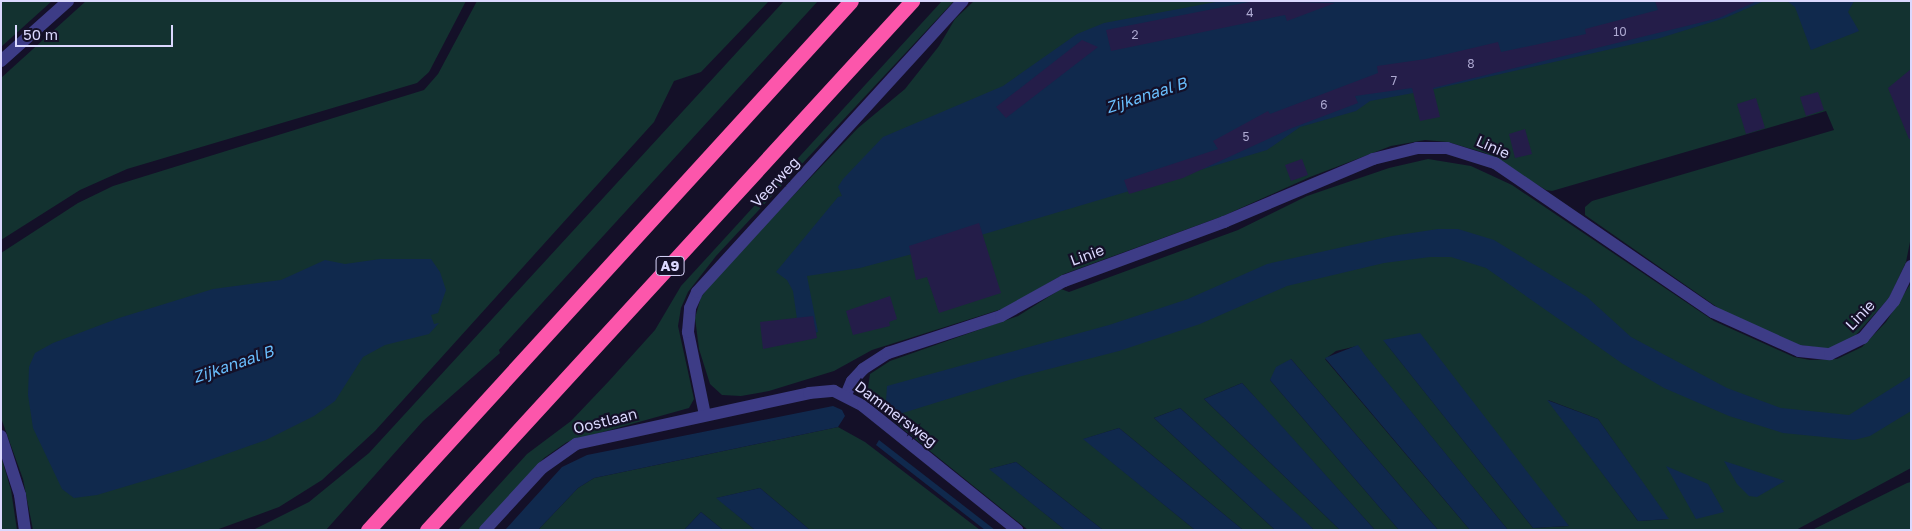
<!DOCTYPE html>
<html>
<head>
<meta charset="utf-8">
<style>
  body { margin:0 }
  #map { position:relative; width:1912px; height:531px; overflow:hidden; background:#141028; font-family:"Golos Text",sans-serif }
  div>[style] { position:absolute }
  [style*='--x'] { left:calc(var(--x)*1px); top:calc(var(--y)*1px); width:calc(var(--w)*1px); rotate:calc(var(--a)*1deg) }
  .green>* { inset:0; background:#133230 }
  .water>* { inset:0; background:#10294d }
  .building>* { inset:0; background:#241d49 }
  .minor>* { height:12px; margin:-6px; padding:0 6px; transform-origin:6px; border-radius:6px; background:#3d3c86 }
  .highway>* { height:15px; margin:-7.5px; padding:0 7.5px; transform-origin:7.5px; border-radius:7.5px; background:#fc56ab }
  span { translate:-50% -50%; white-space:nowrap; text-align:center; line-height:1.15; -webkit-text-stroke:4.5px #141028; paint-order:stroke }
  .number-label { font-size:12px; color:#ada9d1 }
  .number-label span { -webkit-text-stroke-width:0 }
  .shield-label span { padding:1px 4px; background:#141028; border:1px solid; border-radius:4px; -webkit-text-stroke-width:0 }
  .shield-label { font-size:14px; color:#dbd8fe; font-weight:700 }
  .street-label { font-size:15px; color:#dbd8fe }
  .water-label { font-size:16px; color:#68bdfc; font-style:italic }
  .frame { position:absolute; inset:0; border:2px solid #dbd8fe; pointer-events:none }
  .scale { position:absolute; left:15px; top:25px; width:158px; height:22px; box-sizing:border-box; border:2px solid #dbd8fe; border-top:0; padding-left:6px; font-size:15px; line-height:18px; white-space:nowrap; color:#dbd8fe; -webkit-text-stroke:4px #141028; paint-order:stroke }
</style>
</head>
<body>
<div id="map">
  <div class="green">
    <i style="clip-path:polygon(1px 1px,52px 1px,1px 47px)"></i>
    <i style="clip-path:polygon(86px 1px,466px 1px,429px 72px,417px 83px,127px 169px,80px 190px,1px 240px,1px 78px)"></i>
    <i style="clip-path:polygon(477px 1px,769px 1px,701px 72px,674px 81px,654px 122px,375px 431px,322px 480px,279px 507px,216px 530px,33px 530px,23px 479px,1px 418px,1px 253px,78px 203px,113px 186px,424px 90px,438px 74px)"></i>
    <i style="clip-path:polygon(784px 1px,818px 1px,499px 350px,500px 353px,423px 421px,326px 530px,253px 530px,309px 502px,369px 453px)"></i>
    <i style="clip-path:polygon(942px 1px,954px 1px,716px 256px,688px 292px,681px 308px,678px 326px,694px 399px,689px 408px,567px 442px,544px 458px,478px 530px,458px 530px,527px 454px,571px 421px,609px 381px,655px 330px,681px 286px)"></i>
    <i style="clip-path:polygon(974px 1px,1911px 1px,1911px 237px,1906px 262px,1889px 298px,1854px 337px,1830px 349px,1799px 345px,1724px 312px,1585px 215px,1585px 207px,1592px 201px,1834px 130px,1826px 111px,1552px 191px,1546px 190px,1485px 153px,1448px 142px,1425px 140px,1391px 146px,1310px 177px,1223px 216px,1064px 274px,1005px 308px,872px 350px,834px 371px,769px 391px,741px 396px,722px 395px,710px 384px,699px 349px,695px 318px,701px 297px,723px 269px,858px 128px,905px 89px,939px 46px,955px 19px)"></i>
    <i style="clip-path:polygon(evenodd,1428px 159px,1471px 166px,1512px 185px,1714px 321px,1794px 357px,1810px 360px,1837px 359px,1862px 347px,1886px 322px,1911px 283px,1911px 468px,1796px 530px,1508px 530px,1357px 346px,1336px 351px,1325px 359px,1470px 530px,1438px 530px,1291px 359px,1270px 380px,1399px 530px,1375px 530px,1242px 383px,1204px 399px,1340px 530px,1314px 530px,1180px 408px,1154px 418px,1275px 530px,1243px 530px,1119px 428px,1084px 439px,1195px 530px,1103px 530px,1016px 462px,990px 469px,1065px 530px,1028px 530px,878px 409px,867px 394px,870px 374px,890px 361px,1018px 316px,1061px 289px,1069px 292px,1238px 230px,1307px 196px,1389px 168px,1428px 159px,1384px 341px,1569px 526px,1533px 528px,1384px 341px,1428px 159px,1548px 400px,1598px 419px,1668px 519px,1638px 521px,1548px 400px)"></i>
    <i style="clip-path:polygon(838px 427px,865px 442px,980px 530px,810px 530px,760px 488px,717px 498px,755px 530px,723px 530px,701px 512px,684px 530px,538px 530px,578px 488px,594px 478px)"></i>
    <i style="clip-path:polygon(1px 456px,11px 490px,17px 530px,1px 530px)"></i>
    <i style="clip-path:polygon(1911px 482px,1911px 530px,1812px 530px,1907px 483px)"></i>
  </div>
  <div class="water">
    <i style="clip-path:polygon(1221px 1px,1764px 1px,1725px 18px,1660px 38px,1435px 89px,1370px 101px,1356px 111px,1300px 127px,1267px 150px,961px 241px,860px 268px,807px 276px,818px 332px,805px 336px,797px 319px,793px 291px,787px 280px,776px 272px,838px 197px,842px 196px,838px 187px,843px 179px,883px 137px,1003px 86px,1077px 34px,1104px 23px)"></i>
    <i style="clip-path:polygon(1787px 1px,1854px 1px,1848px 12px,1859px 31px,1811px 50px,1795px 7px)"></i>
    <i style="clip-path:polygon(1438px 229px,1458px 229px,1494px 240px,1587px 297px,1631px 337px,1727px 388px,1781px 408px,1849px 415px,1911px 376px,1911px 411px,1870px 436px,1854px 440px,1783px 433px,1729px 416px,1664px 388px,1623px 364px,1486px 268px,1451px 257px,1430px 257px,1384px 263px,1287px 286px,1200px 324px,1119px 351px,1022px 376px,893px 416px,886px 401px,887px 386px,1109px 325px,1188px 299px,1267px 264px,1392px 236px)"></i>
    <i style="clip-path:polygon(380px 259px,431px 259px,440px 272px,446px 290px,438px 313px,431px 315px,434px 324px,439px 323px,429px 334px,385px 345px,363px 357px,335px 401px,314px 416px,266px 440px,184px 469px,97px 495px,74px 498px,62px 489px,33px 428px,28px 395px,29px 367px,35px 353px,53px 343px,119px 318px,213px 289px,281px 280px,325px 260px,345px 264px)"></i>
    <i style="clip-path:polygon(1420px 333px,1569px 526px,1533px 528px,1383px 340px)"></i>
    <i style="clip-path:polygon(1358px 345px,1365px 355px,1508px 530px,1470px 530px,1325px 358px)"></i>
    <i style="clip-path:polygon(1291px 359px,1438px 530px,1399px 530px,1270px 380px,1276px 367px)"></i>
    <i style="clip-path:polygon(1242px 383px,1278px 422px,1375px 530px,1340px 530px,1204px 399px)"></i>
    <i style="clip-path:polygon(1547px 400px,1598px 419px,1669px 519px,1638px 521px)"></i>
    <i style="clip-path:polygon(833px 406px,842px 410px,845px 416px,838px 427px,594px 478px,578px 488px,538px 530px,505px 530px,562px 467px,587px 455px)"></i>
    <i style="clip-path:polygon(1180px 408px,1305px 521px,1314px 530px,1275px 530px,1154px 418px)"></i>
    <i style="clip-path:polygon(1119px 428px,1243px 530px,1195px 530px,1083px 439px)"></i>
    <i style="clip-path:polygon(879px 440px,995px 530px,985px 530px,876px 445px)"></i>
    <i style="clip-path:polygon(1724px 461px,1785px 481px,1757px 497px,1749px 496px,1737px 484px)"></i>
    <i style="clip-path:polygon(1016px 462px,1103px 530px,1065px 530px,989px 469px)"></i>
    <i style="clip-path:polygon(1666px 466px,1708px 484px,1724px 512px,1696px 519px)"></i>
    <i style="clip-path:polygon(760px 488px,810px 530px,755px 530px,716px 498px)"></i>
    <i style="clip-path:polygon(701px 512px,723px 530px,684px 530px)"></i>
  </div>
  <div class="building">
    <i style="clip-path:polygon(1254px 1px,1335px 3px,1287px 21px,1285px 15px,1111px 51px,1106px 30px)"></i>
    <i style="clip-path:polygon(1655px 1px,1755px 2px,1719px 18px,1433px 88px,1440px 117px,1420px 121px,1412px 88px,1355px 96px,1358px 103px,1292px 128px,1183px 178px,1129px 194px,1124px 180px,1218px 149px,1213px 141px,1268px 111px,1270px 114px,1378px 73px,1377px 66px,1426px 59px,1498px 42px,1501px 52px,1586px 34px,1585px 29px,1658px 10px)"></i>
    <i style="clip-path:polygon(1082px 40px,1098px 47px,1006px 118px,996px 107px)"></i>
    <i style="clip-path:polygon(1911px 69px,1911px 139px,1909px 139px,1888px 88px)"></i>
    <i style="clip-path:polygon(1818px 92px,1824px 110px,1806px 116px,1800px 97px)"></i>
    <i style="clip-path:polygon(1756px 98px,1765px 128px,1746px 134px,1737px 104px)"></i>
    <i style="clip-path:polygon(1525px 129px,1532px 154px,1515px 158px,1509px 134px)"></i>
    <i style="clip-path:polygon(1302px 159px,1308px 175px,1291px 181px,1285px 165px)"></i>
    <i style="clip-path:polygon(979px 223px,1001px 293px,939px 313px,927px 277px,916px 280px,909px 246px)"></i>
    <i style="clip-path:polygon(890px 296px,897px 319px,889px 322px,890px 326px,853px 335px,846px 311px)"></i>
    <i style="clip-path:polygon(813px 316px,817px 338px,763px 349px,760px 322px)"></i>
  </div>
  <div class="minor">
    <i style="--x:1;--y:61;--w:90;--a:-41.8"></i>
    <i style="--x:846;--y:395;--w:15;--a:-67"></i>
    <i style="--x:852;--y:381;--w:16;--a:-47"></i>
    <i style="--x:863;--y:369;--w:30;--a:-33"></i>
    <i style="--x:888;--y:353;--w:119;--a:-18.1"></i>
    <i style="--x:1001;--y:316;--w:72;--a:-29.1"></i>
    <i style="--x:1064;--y:281;--w:171;--a:-20.2"></i>
    <i style="--x:1224;--y:222;--w:162;--a:-22.9"></i>
    <i style="--x:1373;--y:159;--w:45;--a:-14"></i>
    <i style="--x:1417;--y:148;--w:30;--a:0"></i>
    <i style="--x:1447;--y:148;--w:50;--a:17.4"></i>
    <i style="--x:1495;--y:163;--w:264;--a:34.4"></i>
    <i style="--x:1713;--y:312;--w:94;--a:24.4"></i>
    <i style="--x:1799;--y:351;--w:31;--a:6"></i>
    <i style="--x:1830;--y:354;--w:37;--a:-26"></i>
    <i style="--x:1863;--y:338;--w:48;--a:-50"></i>
    <i style="--x:1894;--y:301;--w:39;--a:-64"></i>
    <i style="--x:705;--y:415;--w:85;--a:-101.6"></i>
    <i style="--x:688;--y:332;--w:24;--a:-85"></i>
    <i style="--x:690;--y:308;--w:17;--a:-66"></i>
    <i style="--x:697;--y:292;--w:394;--a:-47.6"></i>
    <i style="--x:1;--y:436;--w:62;--a:72.1"></i>
    <i style="--x:20;--y:495;--w:35;--a:82"></i>
    <i style="--x:485;--y:530;--w:84;--a:-47.4"></i>
    <i style="--x:542;--y:468;--w:42;--a:-35.2"></i>
    <i style="--x:576;--y:444;--w:239;--a:-12.3"></i>
    <i style="--x:809;--y:393;--w:25;--a:-5"></i>
    <i style="--x:834;--y:391;--w:33;--a:27"></i>
    <i style="--x:863;--y:406;--w:198;--a:38.8"></i>
  </div>
  <div class="highway">
    <i style="--x:368;--y:530;--w:716;--a:-47.6"></i>
    <i style="--x:427;--y:530;--w:718;--a:-47.48"></i>
  </div>
  <div class="number-label">
    <span style="left:1250px;top:13px">4</span>
    <span style="left:1620px;top:32px">10</span>
    <span style="left:1135px;top:35px">2</span>
    <span style="left:1471px;top:64px">8</span>
    <span style="left:1394px;top:81px">7</span>
    <span style="left:1324px;top:105px">6</span>
    <span style="left:1246px;top:137px">5</span>
  </div>
  <div class="shield-label">
    <span style="left:670px;top:266px">A9</span>
  </div>
  <div class="street-label">
    <span style="left:1493px;top:147px;rotate:24deg">Linie</span>
    <span style="left:775px;top:182px;rotate:-47deg">Veerweg</span>
    <span style="left:1087px;top:255px;rotate:-20deg">Linie</span>
    <span style="left:1860px;top:315px;rotate:-46deg">Linie</span>
    <span style="left:896px;top:414px;rotate:37deg">Dammersweg</span>
    <span style="left:605px;top:421px;rotate:-14deg">Oostlaan</span>
  </div>
  <div class="water-label">
    <span style="left:1146px;top:95px;rotate:-18deg">Zijkanaal B</span>
    <span style="left:233px;top:364px;rotate:-19deg">Zijkanaal B</span>
  </div>
  <div class="frame"></div>
  <div class="scale">50 m</div>
</div>
</body>
</html>
